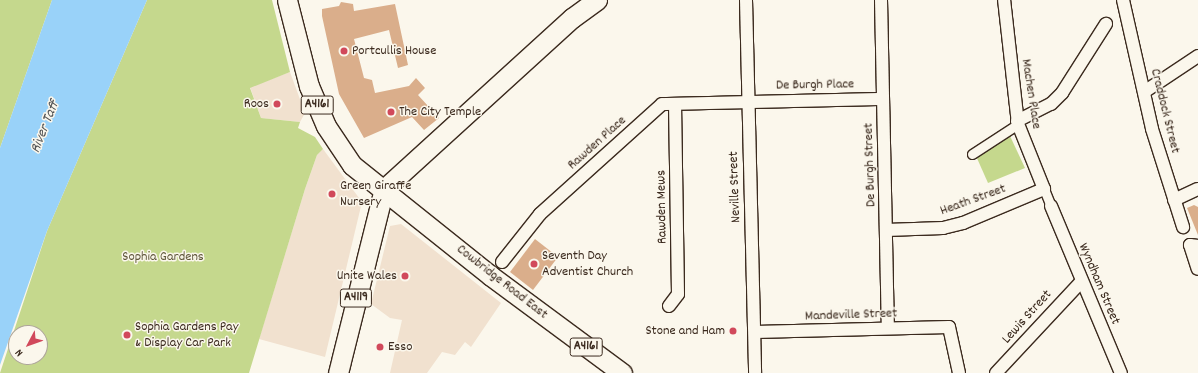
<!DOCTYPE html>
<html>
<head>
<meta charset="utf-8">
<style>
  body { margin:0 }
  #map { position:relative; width:1198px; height:373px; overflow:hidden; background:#fbf7ec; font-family:Dekko,sans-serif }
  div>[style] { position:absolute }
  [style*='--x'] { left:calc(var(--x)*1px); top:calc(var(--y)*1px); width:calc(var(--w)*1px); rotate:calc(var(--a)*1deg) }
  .built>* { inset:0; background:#f1e1cf }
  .green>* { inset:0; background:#c5d88d }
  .water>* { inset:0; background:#99d2f9 }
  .building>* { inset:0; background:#daae8b }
  .roads { filter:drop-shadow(1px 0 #3b2a1e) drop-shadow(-1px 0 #3b2a1e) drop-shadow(0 1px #3b2a1e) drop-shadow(0 -1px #3b2a1e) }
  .pedestrian>* { height:9px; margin:-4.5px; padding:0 4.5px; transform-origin:4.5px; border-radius:4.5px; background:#fbf7ec }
  .minor>* { height:12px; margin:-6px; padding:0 6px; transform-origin:6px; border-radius:6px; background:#fbf7ec }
  .primary>* { height:19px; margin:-9.5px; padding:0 9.5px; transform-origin:9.5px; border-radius:9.5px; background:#fbf7ec }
  .dots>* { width:11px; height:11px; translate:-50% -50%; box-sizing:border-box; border:2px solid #fbf7ec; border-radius:50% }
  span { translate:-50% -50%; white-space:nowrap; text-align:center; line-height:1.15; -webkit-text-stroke:3px #fbf7ec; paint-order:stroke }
  .shield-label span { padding:1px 3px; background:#fbf7ec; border:1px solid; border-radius:3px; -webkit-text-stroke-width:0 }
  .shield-label { font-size:13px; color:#3b2a1e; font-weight:700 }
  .poi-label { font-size:14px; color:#3b2a1e }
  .left { translate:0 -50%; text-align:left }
  .right { translate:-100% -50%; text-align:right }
  .street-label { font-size:14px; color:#3b2a1e }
  .park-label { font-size:14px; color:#5e563a }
  .water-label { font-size:15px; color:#525455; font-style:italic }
  .north { position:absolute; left:8px; top:325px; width:40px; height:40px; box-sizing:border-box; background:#fbf7ec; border:1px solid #aea59a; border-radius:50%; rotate:229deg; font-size:11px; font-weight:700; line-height:16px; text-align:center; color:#3b2a1e }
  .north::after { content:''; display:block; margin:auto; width:14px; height:18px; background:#d1495b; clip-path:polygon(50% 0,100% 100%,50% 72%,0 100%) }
</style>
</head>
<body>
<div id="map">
  <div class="built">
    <i style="clip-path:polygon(290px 72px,305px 113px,300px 122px,261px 118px,250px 87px)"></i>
    <i style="clip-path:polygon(323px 149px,362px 202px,325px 357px,259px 339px,305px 189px,317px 155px)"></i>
    <i style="clip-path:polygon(401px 224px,501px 303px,471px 347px,465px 342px,455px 355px,442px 352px,427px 373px,390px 373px,402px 320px,390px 318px,371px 304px,390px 226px)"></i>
  </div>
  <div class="green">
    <i style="clip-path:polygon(0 0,52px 0,0 148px)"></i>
    <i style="clip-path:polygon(evenodd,147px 0,272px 0,290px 72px,250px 88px,261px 118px,300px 122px,298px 128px,315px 137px,323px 149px,317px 155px,305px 189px,249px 373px,0 373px,47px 231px,147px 0,16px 333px,40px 333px,40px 357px,16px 357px,16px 333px)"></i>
    <i style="clip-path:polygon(1010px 136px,1025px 168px,988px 183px,976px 156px)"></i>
  </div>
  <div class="water">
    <i style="clip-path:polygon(52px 0,147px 0,47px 231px,0 365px,0 148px)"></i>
  </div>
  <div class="building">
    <i style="clip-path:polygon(341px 2px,353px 4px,354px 11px,395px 4px,408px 65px,398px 68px,389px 30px,354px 39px,364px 78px,372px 80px,375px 93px,409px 86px,416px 78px,425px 88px,418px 95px,439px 118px,424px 130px,412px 117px,364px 138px,339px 94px,322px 16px,322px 9px,339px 6px)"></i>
    <i style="clip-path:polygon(1194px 205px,1198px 207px,1198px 235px,1187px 208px)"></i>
    <i style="clip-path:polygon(535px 239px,558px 257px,533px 290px,510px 272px)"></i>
  </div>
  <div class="roads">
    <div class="pedestrian">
      <i style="--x:972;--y:154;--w:55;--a:-33.1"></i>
      <i style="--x:1044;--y:189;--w:18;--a:68"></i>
    </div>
    <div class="minor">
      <i style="--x:746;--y:0;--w:373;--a:88.6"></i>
      <i style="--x:881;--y:0;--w:328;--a:88.8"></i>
      <i style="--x:1123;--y:0;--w:132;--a:77.3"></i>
      <i style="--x:1152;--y:129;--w:103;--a:72.4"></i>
      <i style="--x:1144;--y:92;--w:65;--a:-33.7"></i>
      <i style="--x:1017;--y:121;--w:38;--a:-27"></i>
      <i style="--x:1051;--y:104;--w:16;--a:-45"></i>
      <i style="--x:1062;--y:93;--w:82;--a:-57.5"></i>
      <i style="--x:1174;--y:200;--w:26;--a:-25"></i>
      <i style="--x:1051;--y:206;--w:181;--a:67.3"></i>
      <i style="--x:886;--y:230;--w:57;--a:-2"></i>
      <i style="--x:943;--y:228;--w:21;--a:-14"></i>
      <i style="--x:963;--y:223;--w:88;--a:-22.8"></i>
      <i style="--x:1044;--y:189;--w:70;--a:-111.8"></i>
      <i style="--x:1018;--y:124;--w:125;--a:-96.4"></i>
      <i style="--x:1198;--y:246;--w:8;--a:-173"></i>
      <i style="--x:1190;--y:245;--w:25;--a:72"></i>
      <i style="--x:502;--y:262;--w:61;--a:-51.6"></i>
      <i style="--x:540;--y:214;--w:164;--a:-42"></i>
      <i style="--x:662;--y:104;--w:221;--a:-1.3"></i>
      <i style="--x:669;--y:306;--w:15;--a:-53"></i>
      <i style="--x:678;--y:294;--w:190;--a:-90.9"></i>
      <i style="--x:755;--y:332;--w:194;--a:-1.5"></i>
      <i style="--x:949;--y:327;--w:47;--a:77.7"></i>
      <i style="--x:996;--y:373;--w:125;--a:-47"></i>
    </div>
    <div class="primary">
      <i style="--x:287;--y:0;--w:89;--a:75.7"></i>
      <i style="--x:309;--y:86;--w:43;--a:67"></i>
      <i style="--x:326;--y:126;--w:47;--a:56.3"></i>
      <i style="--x:352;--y:165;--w:178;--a:38.6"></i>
      <i style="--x:491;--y:276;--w:163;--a:36.5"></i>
      <i style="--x:384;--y:189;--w:254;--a:-42.3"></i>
      <i style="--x:572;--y:18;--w:31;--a:-36"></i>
      <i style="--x:338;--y:373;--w:190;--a:-76"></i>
    </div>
  </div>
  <div class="dots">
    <i style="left:344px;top:51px;background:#d1495b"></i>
    <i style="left:277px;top:104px;background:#d1495b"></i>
    <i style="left:391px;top:112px;background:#d1495b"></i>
    <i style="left:332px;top:194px;background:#d1495b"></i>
    <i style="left:534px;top:264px;background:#d1495b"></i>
    <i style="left:405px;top:276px;background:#d1495b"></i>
    <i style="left:733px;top:331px;background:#d1495b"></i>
    <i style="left:127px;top:335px;background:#d1495b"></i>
    <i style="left:380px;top:347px;background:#d1495b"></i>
  </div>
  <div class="shield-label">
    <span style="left:317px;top:105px">A4161</span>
    <span style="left:356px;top:298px">A4119</span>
    <span style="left:586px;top:347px">A4161</span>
  </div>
  <div class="poi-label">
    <span class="left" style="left:352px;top:51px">Portcullis House</span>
    <span class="right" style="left:269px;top:104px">Roos</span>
    <span class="left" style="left:399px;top:112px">The City Temple</span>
    <span class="left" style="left:340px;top:194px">Green Giraffe<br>Nursery</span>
    <span class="left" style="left:542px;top:264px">Seventh Day<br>Adventist Church</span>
    <span class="right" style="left:397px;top:276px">Unite Wales</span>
    <span class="left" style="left:135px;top:335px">Sophia Gardens Pay<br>&amp; Display Car Park</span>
    <span class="right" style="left:725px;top:331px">Stone and Ham</span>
    <span class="left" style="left:388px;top:347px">Esso</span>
  </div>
  <div class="street-label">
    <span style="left:815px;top:85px;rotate:-1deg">De Burgh Place</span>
    <span style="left:1031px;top:94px;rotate:81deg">Machen Place</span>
    <span style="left:1165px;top:111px;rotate:76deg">Craddock Street</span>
    <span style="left:597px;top:143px;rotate:-42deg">Rawden Place</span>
    <span style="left:870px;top:165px;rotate:-92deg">De Burgh Street</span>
    <span style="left:735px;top:187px;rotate:-92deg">Neville Street</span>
    <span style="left:973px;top:200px;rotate:-20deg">Heath Street</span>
    <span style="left:662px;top:207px;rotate:-91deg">Rawden Mews</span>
    <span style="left:502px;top:282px;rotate:38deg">Cowbridge Road East</span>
    <span style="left:1099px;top:284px;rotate:67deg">Wyndham Street</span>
    <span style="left:851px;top:315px;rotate:-2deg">Mandeville Street</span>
    <span style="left:1027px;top:317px;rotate:-48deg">Lewis Street</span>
  </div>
  <div class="park-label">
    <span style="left:163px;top:257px">Sophia Gardens</span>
  </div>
  <div class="water-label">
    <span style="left:46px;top:127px;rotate:-68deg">River Taff</span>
  </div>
  <div class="north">N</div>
</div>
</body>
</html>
